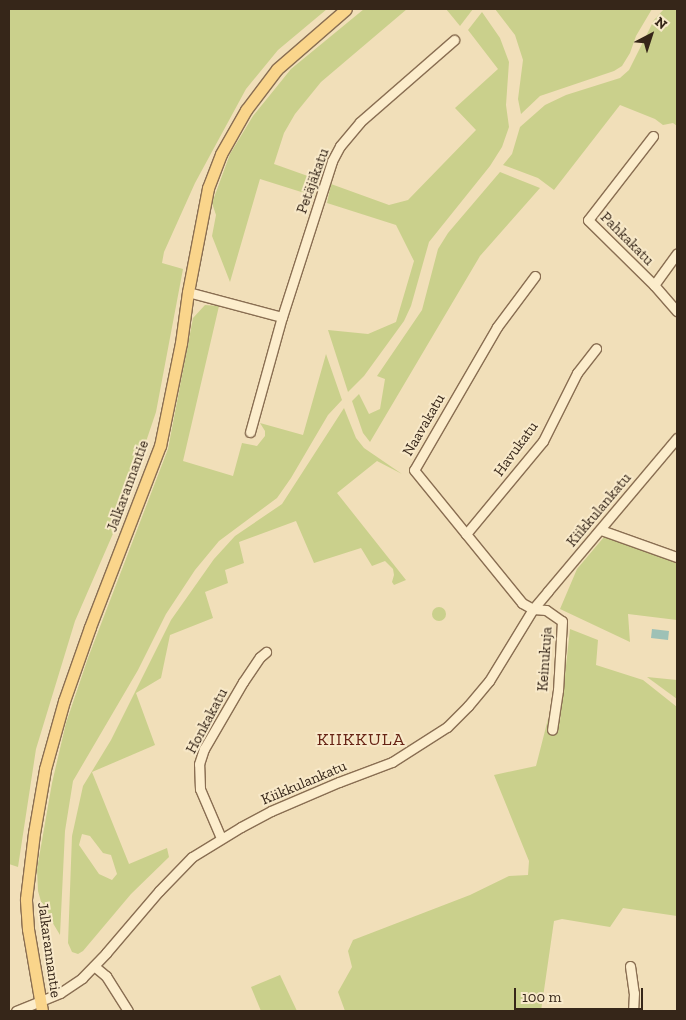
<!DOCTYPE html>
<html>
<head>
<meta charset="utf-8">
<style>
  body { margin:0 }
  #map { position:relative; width:686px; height:1020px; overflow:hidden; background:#f1dfb9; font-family:"Zilla Slab",serif }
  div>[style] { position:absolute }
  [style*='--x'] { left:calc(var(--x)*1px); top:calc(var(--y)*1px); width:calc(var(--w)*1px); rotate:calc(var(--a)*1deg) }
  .green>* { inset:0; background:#cad08c }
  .round { border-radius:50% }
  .water>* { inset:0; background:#9ec1b6 }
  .roads { filter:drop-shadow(1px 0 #896e52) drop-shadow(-1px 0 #896e52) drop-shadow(0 1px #896e52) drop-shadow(0 -1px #896e52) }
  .minor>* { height:9px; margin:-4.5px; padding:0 4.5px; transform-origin:4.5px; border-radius:4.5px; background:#fcedcc }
  .major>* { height:11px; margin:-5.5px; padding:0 5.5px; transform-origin:5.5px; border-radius:5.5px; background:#fad58b }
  span { translate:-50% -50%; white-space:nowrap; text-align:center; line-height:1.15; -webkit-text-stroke:4px #f8e9c9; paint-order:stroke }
  .street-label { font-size:15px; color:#362619 }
  .quarter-label { font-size:18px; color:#672415; letter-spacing:1px }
  .frame { position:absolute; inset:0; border:10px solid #362619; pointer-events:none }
  .north { position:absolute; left:626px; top:10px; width:50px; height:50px; -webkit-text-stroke:4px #f8e9c9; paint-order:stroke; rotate:40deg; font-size:14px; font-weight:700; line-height:20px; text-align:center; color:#362619 }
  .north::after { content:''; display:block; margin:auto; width:18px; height:22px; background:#362619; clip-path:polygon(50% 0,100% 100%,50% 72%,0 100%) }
  .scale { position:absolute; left:514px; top:988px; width:129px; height:22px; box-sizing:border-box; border:2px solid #362619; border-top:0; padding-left:6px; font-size:15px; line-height:18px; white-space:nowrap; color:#362619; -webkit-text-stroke:4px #f8e9c9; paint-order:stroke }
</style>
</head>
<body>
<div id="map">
  <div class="green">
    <i style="clip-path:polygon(9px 9px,327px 9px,278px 50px,246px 89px,195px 183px,164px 252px,162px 263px,183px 269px,156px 412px,122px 513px,75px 621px,36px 749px,18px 867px,9px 864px)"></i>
    <i style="clip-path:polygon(364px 9px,407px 9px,321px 82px,295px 114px,284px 133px,274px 164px,319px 180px,314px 196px,260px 179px,230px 282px,212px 236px,216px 215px,212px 203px,230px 154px,253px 116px,291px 69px)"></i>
    <i style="clip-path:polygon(446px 9px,473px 9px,460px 26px)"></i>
    <i style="clip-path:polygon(495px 9px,652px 9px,636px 36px,630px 53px,622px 66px,614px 71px,540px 96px,521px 114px,518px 99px,523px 60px,515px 35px)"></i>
    <i style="clip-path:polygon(664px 9px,677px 9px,677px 126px,673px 123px,663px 125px,655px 119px,620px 105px,554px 190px,538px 178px,503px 165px,512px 154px,520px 127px,545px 105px,566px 95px,620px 78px,629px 70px,654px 20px)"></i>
    <i style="clip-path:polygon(482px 12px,500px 38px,509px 62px,506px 105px,509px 127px,502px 147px,490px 166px,429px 242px,411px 306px,404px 321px,364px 376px,348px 392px,328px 330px,368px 334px,396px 322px,414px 261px,396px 225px,327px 203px,331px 184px,389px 205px,408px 200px,476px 130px,455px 108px,498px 69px,468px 30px)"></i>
    <i style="clip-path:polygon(500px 172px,540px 188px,480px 256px,370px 442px,363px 433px,352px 401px,359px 394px,369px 414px,380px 409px,385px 379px,377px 376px,422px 310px,438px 249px,448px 233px)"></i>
    <i style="clip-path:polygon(205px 305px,219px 306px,183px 461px,233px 476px,242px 443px,257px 446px,265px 436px,265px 431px,260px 423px,303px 435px,326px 354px,342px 400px,328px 415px,291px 478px,277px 498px,219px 541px,195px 570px,166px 614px,138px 670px,73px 781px,65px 831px,60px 935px,42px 905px,38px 891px,37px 869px,52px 783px,66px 723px,88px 658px,168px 449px,193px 318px)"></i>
    <i style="clip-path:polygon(evenodd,344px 408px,356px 438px,364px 448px,402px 474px,377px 461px,337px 493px,406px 580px,394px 585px,392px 582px,394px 575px,393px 569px,385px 561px,372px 566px,361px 548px,314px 563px,296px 521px,239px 542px,244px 563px,225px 570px,228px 583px,205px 592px,213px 618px,170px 635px,161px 678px,136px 693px,155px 745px,92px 772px,129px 864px,167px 848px,169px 857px,131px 894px,83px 951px,78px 954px,72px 952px,68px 943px,72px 836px,83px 786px,111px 740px,171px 620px,214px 559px,235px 536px,282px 504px,344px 408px,82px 834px,90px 836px,103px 853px,111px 855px,117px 874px,112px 880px,99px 874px,79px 845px,82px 834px)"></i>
    <i style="clip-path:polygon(604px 537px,677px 563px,677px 620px,628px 614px,630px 642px,560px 609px,577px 569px)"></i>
    <i class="round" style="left:432px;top:607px;width:14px;height:14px"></i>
    <i style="clip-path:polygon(570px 629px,598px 640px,596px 665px,643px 680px,677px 707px,677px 916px,623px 908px,610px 927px,562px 919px,554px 921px,541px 1011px,345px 1011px,338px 992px,352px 967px,348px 951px,353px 940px,470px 895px,509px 876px,528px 875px,529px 861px,494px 775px,536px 766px,548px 719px,560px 721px)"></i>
    <i style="clip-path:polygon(647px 677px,677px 680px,677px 699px)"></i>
    <i style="clip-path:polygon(280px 975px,297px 1011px,261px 1011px,251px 987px)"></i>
  </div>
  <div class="water">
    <i style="clip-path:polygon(652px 629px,669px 631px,668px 640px,651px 638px)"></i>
  </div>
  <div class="roads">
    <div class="minor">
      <i style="--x:653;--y:136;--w:106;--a:127.7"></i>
      <i style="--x:588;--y:220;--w:93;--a:44.6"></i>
      <i style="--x:654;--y:285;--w:35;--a:49"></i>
      <i style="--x:535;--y:276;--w:64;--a:126.7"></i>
      <i style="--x:497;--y:327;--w:165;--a:120.1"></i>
      <i style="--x:414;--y:470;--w:171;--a:50.9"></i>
      <i style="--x:522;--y:603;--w:13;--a:29"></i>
      <i style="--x:533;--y:609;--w:13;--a:4"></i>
      <i style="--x:546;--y:610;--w:19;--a:35"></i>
      <i style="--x:562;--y:621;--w:69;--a:93.3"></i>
      <i style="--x:558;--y:690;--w:40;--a:98.5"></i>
      <i style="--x:654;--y:285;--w:39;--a:-54"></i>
      <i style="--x:188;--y:292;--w:97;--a:14.9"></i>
      <i style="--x:282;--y:317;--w:164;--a:-72.2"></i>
      <i style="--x:332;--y:161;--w:17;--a:-62"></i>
      <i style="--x:340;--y:146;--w:31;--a:-50"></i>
      <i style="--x:360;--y:122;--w:125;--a:-41.1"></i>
      <i style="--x:250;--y:432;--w:119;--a:-74.5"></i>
      <i style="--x:601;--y:530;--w:81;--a:19.6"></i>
      <i style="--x:466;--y:534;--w:121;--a:-50.4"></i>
      <i style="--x:543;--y:441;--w:76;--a:-63.4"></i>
      <i style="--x:577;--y:373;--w:31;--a:-52"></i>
      <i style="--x:221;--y:838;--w:53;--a:-113.2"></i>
      <i style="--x:200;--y:789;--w:25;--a:-92"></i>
      <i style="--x:199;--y:764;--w:16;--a:-72"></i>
      <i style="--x:204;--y:749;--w:78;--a:-59.8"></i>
      <i style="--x:243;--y:682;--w:30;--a:-56"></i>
      <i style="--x:260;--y:657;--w:8;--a:-40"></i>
      <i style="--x:94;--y:966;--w:16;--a:40"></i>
      <i style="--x:106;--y:976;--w:41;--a:57.8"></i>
      <i style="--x:630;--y:966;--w:27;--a:82"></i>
      <i style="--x:634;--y:993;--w:18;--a:93"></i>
      <i style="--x:16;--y:1011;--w:48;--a:-22.2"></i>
      <i style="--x:60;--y:993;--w:27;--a:-34"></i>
      <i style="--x:82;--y:978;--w:35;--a:-46"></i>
      <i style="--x:106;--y:953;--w:82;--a:-49.5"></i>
      <i style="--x:159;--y:891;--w:47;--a:-45.9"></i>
      <i style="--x:192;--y:857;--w:57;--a:-31.5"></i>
      <i style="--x:241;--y:827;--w:34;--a:-28"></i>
      <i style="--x:271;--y:811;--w:74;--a:-23.1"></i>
      <i style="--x:339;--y:782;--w:57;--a:-20.7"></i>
      <i style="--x:392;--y:762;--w:65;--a:-32.5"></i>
      <i style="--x:447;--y:727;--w:30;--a:-45"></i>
      <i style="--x:468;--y:706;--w:33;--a:-50"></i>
      <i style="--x:489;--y:681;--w:84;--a:-58.6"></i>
      <i style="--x:533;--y:609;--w:23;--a:-50"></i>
      <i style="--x:548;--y:591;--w:200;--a:-49.9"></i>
    </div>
    <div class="major">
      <i style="--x:42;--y:1011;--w:83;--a:-99.7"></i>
      <i style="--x:28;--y:929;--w:30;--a:-94"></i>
      <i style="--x:26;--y:899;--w:66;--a:-83.1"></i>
      <i style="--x:34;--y:833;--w:65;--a:-80.2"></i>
      <i style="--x:45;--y:769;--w:71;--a:-74.4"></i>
      <i style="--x:64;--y:701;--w:78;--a:-70.6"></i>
      <i style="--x:90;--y:627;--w:194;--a:-68.9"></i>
      <i style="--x:160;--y:446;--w:105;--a:-78.5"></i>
      <i style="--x:181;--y:343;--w:51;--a:-82.2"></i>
      <i style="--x:188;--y:292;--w:106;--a:-79.1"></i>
      <i style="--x:208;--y:188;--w:36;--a:-69"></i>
      <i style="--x:221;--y:154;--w:51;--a:-60.4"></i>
      <i style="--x:246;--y:110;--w:51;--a:-52.9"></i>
      <i style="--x:277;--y:69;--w:91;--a:-41"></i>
    </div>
  </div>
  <div class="street-label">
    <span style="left:313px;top:181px;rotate:-70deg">Petäjäkatu</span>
    <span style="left:627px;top:239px;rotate:45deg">Pahkakatu</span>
    <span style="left:424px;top:425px;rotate:-60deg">Naavakatu</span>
    <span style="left:516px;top:449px;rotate:-54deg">Havukatu</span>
    <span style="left:128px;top:486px;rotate:-70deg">Jalkarannantie</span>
    <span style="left:599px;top:510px;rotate:-50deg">Kiikkulankatu</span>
    <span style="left:545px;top:659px;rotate:-86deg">Keinukuja</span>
    <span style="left:207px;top:721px;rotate:-62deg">Honkakatu</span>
    <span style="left:304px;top:783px;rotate:-23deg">Kiikkulankatu</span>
    <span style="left:49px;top:950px;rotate:82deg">Jalkarannantie</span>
  </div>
  <div class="quarter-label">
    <span style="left:361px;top:739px">KIIKKULA</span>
  </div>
  <div class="frame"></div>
  <div class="north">N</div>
  <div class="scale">100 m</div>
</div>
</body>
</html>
